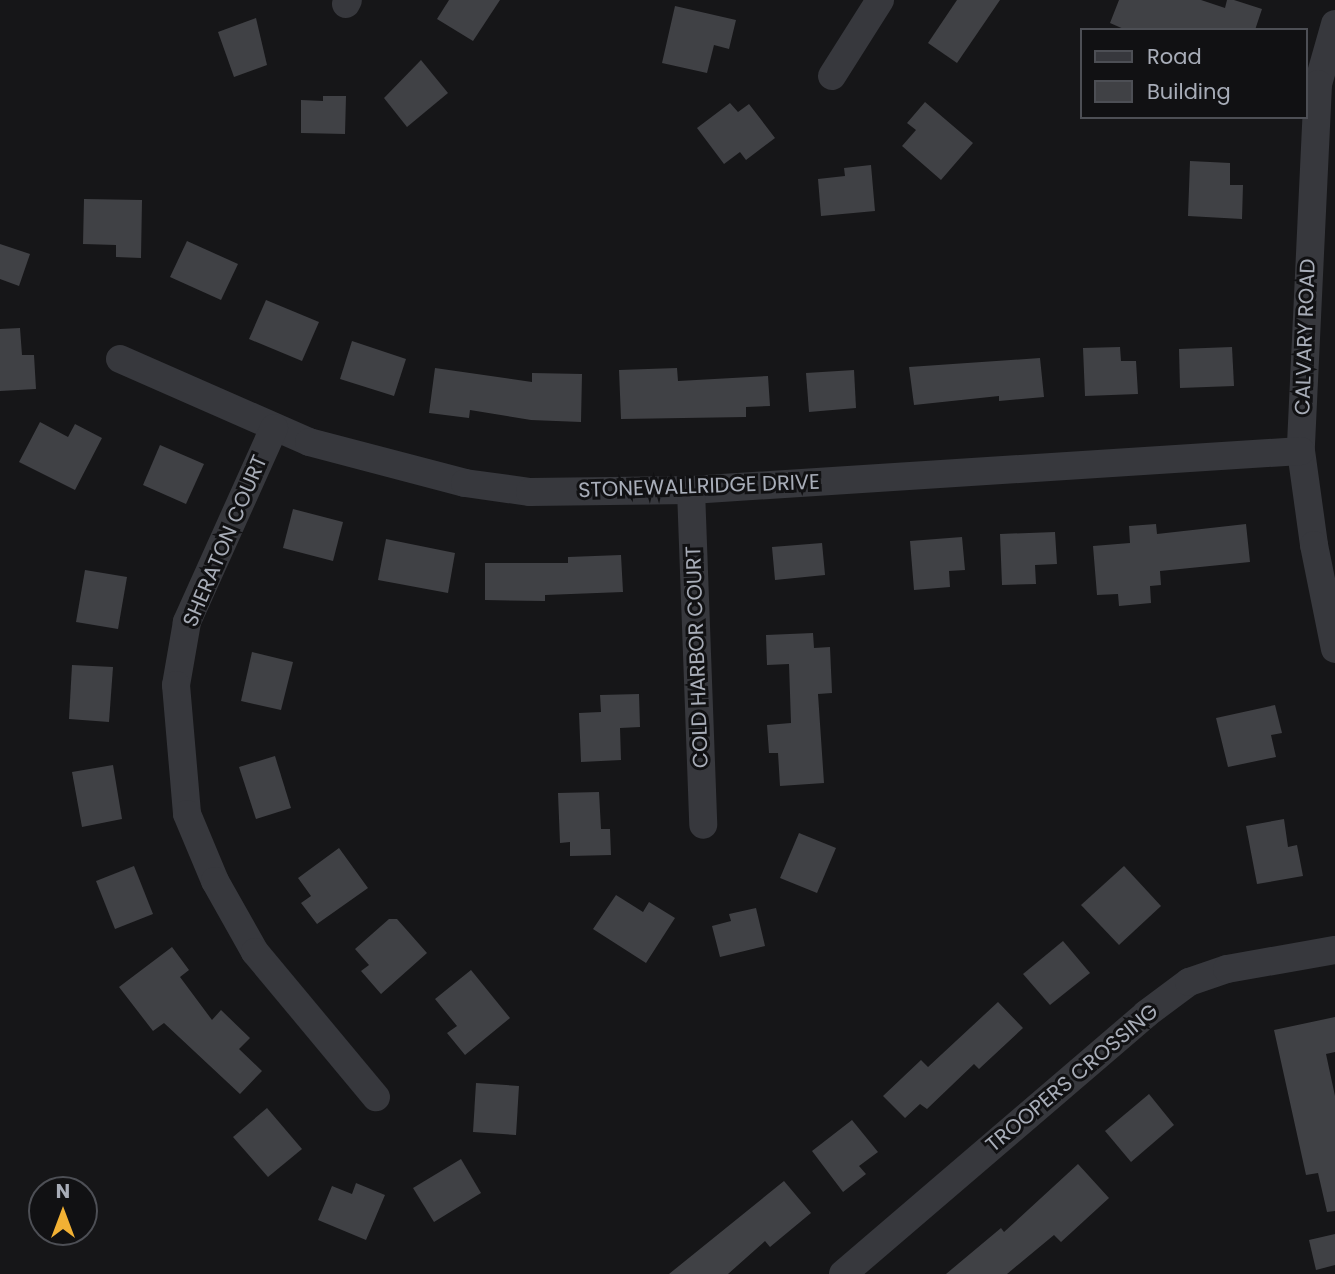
<!DOCTYPE html>
<html>
<head>
<meta charset="utf-8">
<style>
  body { margin:0 }
  #map { position:relative; width:1335px; height:1274px; overflow:hidden; background:#161618; font-family:Poppins,sans-serif }
  div>[style] { position:absolute }
  [style*='--x'] { left:calc(var(--x)*1px); top:calc(var(--y)*1px); width:calc(var(--w)*1px); rotate:calc(var(--a)*1deg) }
  .building>* { inset:0; background:#404145 }
  .minor>* { height:28px; margin:-14px; padding:0 14px; transform-origin:14px; border-radius:14px; background:#37383d }
  span { translate:-50% -50%; white-space:nowrap; text-align:center; line-height:1.15; -webkit-text-stroke:6px #111113; paint-order:stroke }
  .street-label { font-size:21px; color:#a8adb8 }
  .legend { position:absolute; left:1080px; top:28px; width:228px; height:91px; box-sizing:border-box; background:#111113; border:2px solid #4d4f55; margin:0; padding:9px 12px; list-style:none; font-size:21px; color:#a8adb8 }
  .legend li { display:flex; align-items:center; gap:14px; height:35px }
  .legend b { width:35px; border:2px solid #4d4f55 }
  .north { position:absolute; left:28px; top:1176px; width:70px; height:70px; box-sizing:border-box; background:#111113; border:2px solid #4d4f55; border-radius:50%; rotate:0deg; font-size:19px; font-weight:700; line-height:28px; text-align:center; color:#a8adb8 }
  .north::after { content:''; display:block; margin:auto; width:24px; height:32px; background:#f2b134; clip-path:polygon(50% 0,100% 100%,50% 72%,0 100%) }
</style>
</head>
<body>
<div id="map">
  <div class="building">
    <i style="clip-path:polygon(449px 0,500px 0,473px 41px,437px 19px)"></i>
    <i style="clip-path:polygon(957px 0,1000px 0,957px 63px,928px 43px)"></i>
    <i style="clip-path:polygon(1119px 0,1201px 0,1225px 8px,1227px 0,1234px 0,1262px 9px,1255px 30px,1126px 30px,1110px 23px)"></i>
    <i style="clip-path:polygon(675px 6px,736px 20px,729px 49px,714px 45px,707px 73px,662px 63px)"></i>
    <i style="clip-path:polygon(256px 18px,267px 65px,234px 77px,218px 32px)"></i>
    <i style="clip-path:polygon(421px 60px,448px 93px,407px 127px,384px 98px)"></i>
    <i style="clip-path:polygon(323px 96px,346px 96px,345px 134px,301px 133px,301px 100px,323px 101px)"></i>
    <i style="clip-path:polygon(925px 102px,973px 143px,941px 180px,902px 146px,916px 130px,907px 123px)"></i>
    <i style="clip-path:polygon(730px 103px,738px 112px,749px 104px,775px 138px,746px 160px,740px 152px,724px 164px,697px 128px)"></i>
    <i style="clip-path:polygon(1190px 161px,1230px 163px,1230px 185px,1243px 185px,1242px 219px,1188px 216px)"></i>
    <i style="clip-path:polygon(871px 165px,875px 211px,821px 216px,818px 179px,845px 176px,844px 168px)"></i>
    <i style="clip-path:polygon(84px 199px,142px 200px,141px 258px,116px 257px,116px 245px,83px 244px)"></i>
    <i style="clip-path:polygon(187px 241px,238px 264px,221px 300px,170px 277px)"></i>
    <i style="clip-path:polygon(0 244px,30px 254px,19px 286px,0 279px)"></i>
    <i style="clip-path:polygon(266px 300px,319px 322px,302px 361px,249px 339px)"></i>
    <i style="clip-path:polygon(20px 328px,22px 355px,34px 355px,36px 389px,0 391px,0 329px)"></i>
    <i style="clip-path:polygon(352px 341px,406px 359px,394px 396px,340px 379px)"></i>
    <i style="clip-path:polygon(1120px 347px,1121px 361px,1136px 361px,1138px 394px,1085px 396px,1083px 348px)"></i>
    <i style="clip-path:polygon(1232px 347px,1234px 386px,1180px 388px,1179px 349px)"></i>
    <i style="clip-path:polygon(1040px 358px,1044px 397px,999px 401px,999px 396px,914px 405px,909px 367px)"></i>
    <i style="clip-path:polygon(435px 368px,532px 382px,532px 373px,582px 374px,581px 422px,531px 420px,470px 410px,469px 418px,429px 413px)"></i>
    <i style="clip-path:polygon(677px 368px,678px 381px,768px 376px,770px 406px,746px 407px,746px 417px,621px 419px,619px 370px)"></i>
    <i style="clip-path:polygon(854px 370px,856px 408px,809px 412px,806px 373px)"></i>
    <i style="clip-path:polygon(40px 422px,68px 437px,75px 424px,102px 438px,75px 490px,19px 462px)"></i>
    <i style="clip-path:polygon(160px 445px,204px 464px,186px 504px,143px 485px)"></i>
    <i style="clip-path:polygon(293px 509px,343px 522px,333px 561px,283px 548px)"></i>
    <i style="clip-path:polygon(1156px 524px,1157px 534px,1246px 524px,1250px 562px,1160px 571px,1161px 585px,1150px 586px,1151px 603px,1119px 606px,1118px 594px,1097px 595px,1093px 546px,1130px 543px,1129px 526px)"></i>
    <i style="clip-path:polygon(1055px 532px,1057px 564px,1035px 565px,1036px 584px,1002px 585px,1000px 534px)"></i>
    <i style="clip-path:polygon(962px 537px,965px 570px,949px 571px,950px 587px,914px 590px,910px 541px)"></i>
    <i style="clip-path:polygon(386px 539px,455px 553px,448px 593px,378px 580px)"></i>
    <i style="clip-path:polygon(822px 543px,825px 575px,775px 580px,772px 547px)"></i>
    <i style="clip-path:polygon(621px 555px,623px 592px,545px 595px,545px 601px,485px 600px,485px 563px,568px 563px,568px 557px)"></i>
    <i style="clip-path:polygon(85px 570px,127px 577px,118px 629px,76px 622px)"></i>
    <i style="clip-path:polygon(813px 633px,814px 648px,830px 647px,832px 693px,818px 694px,824px 783px,780px 786px,778px 753px,769px 753px,767px 725px,791px 723px,789px 664px,767px 665px,766px 635px)"></i>
    <i style="clip-path:polygon(252px 652px,293px 662px,281px 710px,241px 701px)"></i>
    <i style="clip-path:polygon(72px 665px,113px 667px,109px 722px,69px 719px)"></i>
    <i style="clip-path:polygon(639px 694px,640px 727px,620px 728px,621px 760px,581px 762px,579px 713px,601px 712px,600px 695px)"></i>
    <i style="clip-path:polygon(1275px 705px,1282px 733px,1271px 735px,1276px 757px,1228px 767px,1216px 718px)"></i>
    <i style="clip-path:polygon(275px 756px,291px 808px,256px 819px,239px 767px)"></i>
    <i style="clip-path:polygon(113px 765px,122px 819px,82px 827px,72px 772px)"></i>
    <i style="clip-path:polygon(599px 792px,601px 829px,610px 829px,611px 855px,570px 856px,570px 842px,560px 843px,558px 793px)"></i>
    <i style="clip-path:polygon(1284px 819px,1288px 847px,1297px 845px,1303px 876px,1257px 884px,1246px 826px)"></i>
    <i style="clip-path:polygon(799px 833px,836px 848px,817px 893px,780px 878px)"></i>
    <i style="clip-path:polygon(339px 848px,368px 888px,317px 924px,301px 903px,311px 896px,298px 878px)"></i>
    <i style="clip-path:polygon(134px 866px,153px 914px,115px 929px,96px 881px)"></i>
    <i style="clip-path:polygon(1124px 866px,1161px 906px,1119px 945px,1081px 905px)"></i>
    <i style="clip-path:polygon(616px 895px,643px 912px,649px 902px,675px 918px,646px 963px,593px 929px)"></i>
    <i style="clip-path:polygon(756px 908px,765px 946px,720px 957px,712px 926px,731px 921px,729px 914px)"></i>
    <i style="clip-path:polygon(389px 919px,397px 919px,427px 953px,381px 994px,361px 971px,369px 965px,355px 949px)"></i>
    <i style="clip-path:polygon(1063px 941px,1090px 973px,1050px 1005px,1023px 974px)"></i>
    <i style="clip-path:polygon(172px 947px,189px 970px,180px 977px,212px 1020px,221px 1010px,250px 1038px,239px 1049px,262px 1071px,240px 1094px,164px 1023px,153px 1031px,119px 987px)"></i>
    <i style="clip-path:polygon(471px 970px,510px 1018px,465px 1055px,447px 1033px,457px 1026px,435px 999px)"></i>
    <i style="clip-path:polygon(998px 1002px,1023px 1028px,979px 1069px,974px 1064px,927px 1109px,920px 1104px,905px 1118px,883px 1096px,921px 1060px,928px 1067px)"></i>
    <i style="clip-path:polygon(1335px 1017px,1335px 1052px,1326px 1054px,1335px 1096px,1335px 1211px,1327px 1212px,1318px 1173px,1306px 1175px,1274px 1030px)"></i>
    <i style="clip-path:polygon(476px 1083px,519px 1086px,516px 1135px,473px 1132px)"></i>
    <i style="clip-path:polygon(1149px 1094px,1174px 1125px,1131px 1162px,1105px 1131px)"></i>
    <i style="clip-path:polygon(267px 1108px,302px 1149px,268px 1177px,233px 1137px)"></i>
    <i style="clip-path:polygon(852px 1120px,878px 1152px,859px 1166px,866px 1174px,843px 1192px,812px 1151px)"></i>
    <i style="clip-path:polygon(461px 1159px,481px 1193px,434px 1222px,413px 1188px)"></i>
    <i style="clip-path:polygon(1078px 1164px,1109px 1198px,1061px 1242px,1054px 1235px,1007px 1274px,946px 1274px,1001px 1228px,1004px 1232px)"></i>
    <i style="clip-path:polygon(784px 1181px,811px 1213px,770px 1247px,765px 1241px,728px 1274px,669px 1274px)"></i>
    <i style="clip-path:polygon(356px 1183px,385px 1195px,366px 1240px,318px 1220px,332px 1186px,352px 1194px)"></i>
    <i style="clip-path:polygon(1335px 1234px,1335px 1265px,1316px 1270px,1309px 1240px)"></i>
  </div>
  <div class="minor">
    <i style="--x:346;--y:4;--w:4;--a:-63"></i>
    <i style="--x:1335;--y:24;--w:62;--a:105.8"></i>
    <i style="--x:1318;--y:84;--w:367;--a:92.7"></i>
    <i style="--x:1301;--y:451;--w:95;--a:82.1"></i>
    <i style="--x:1314;--y:545;--w:106;--a:78.6"></i>
    <i style="--x:832;--y:76;--w:90;--a:-57.7"></i>
    <i style="--x:120;--y:359;--w:206;--a:23.7"></i>
    <i style="--x:309;--y:442;--w:161;--a:14.7"></i>
    <i style="--x:465;--y:483;--w:66;--a:7.9"></i>
    <i style="--x:530;--y:492;--w:161;--a:-0.7"></i>
    <i style="--x:691;--y:490;--w:611;--a:-3.66"></i>
    <i style="--x:274;--y:428;--w:213;--a:114.2"></i>
    <i style="--x:187;--y:622;--w:64;--a:99.9"></i>
    <i style="--x:176;--y:685;--w:129;--a:85.1"></i>
    <i style="--x:187;--y:814;--w:73;--a:67.3"></i>
    <i style="--x:215;--y:881;--w:81;--a:60.6"></i>
    <i style="--x:255;--y:952;--w:189;--a:50.2"></i>
    <i style="--x:691;--y:490;--w:335;--a:87.9"></i>
    <i style="--x:843;--y:1274;--w:399;--a:-40.6"></i>
    <i style="--x:1146;--y:1014;--w:54;--a:-36.7"></i>
    <i style="--x:1189;--y:982;--w:40;--a:-18.9"></i>
    <i style="--x:1227;--y:969;--w:110;--a:-10"></i>
  </div>
  <div class="street-label">
    <span style="left:1305px;top:337px;rotate:-88deg">CALVARY ROAD</span>
    <span style="left:699px;top:486px;rotate:-2deg">STONEWALLRIDGE DRIVE</span>
    <span style="left:225px;top:541px;rotate:-67deg">SHERATON COURT</span>
    <span style="left:697px;top:657px;rotate:-92deg">COLD HARBOR COURT</span>
    <span style="left:1072px;top:1078px;rotate:-40deg">TROOPERS CROSSING</span>
  </div>
  <ul class="legend">
  <li><b style="height:9px;background:#37383d"></b>Road</li>
  <li><b style="height:19px;background:#404145"></b>Building</li>
  </ul>
  <div class="north">N</div>
</div>
</body>
</html>
